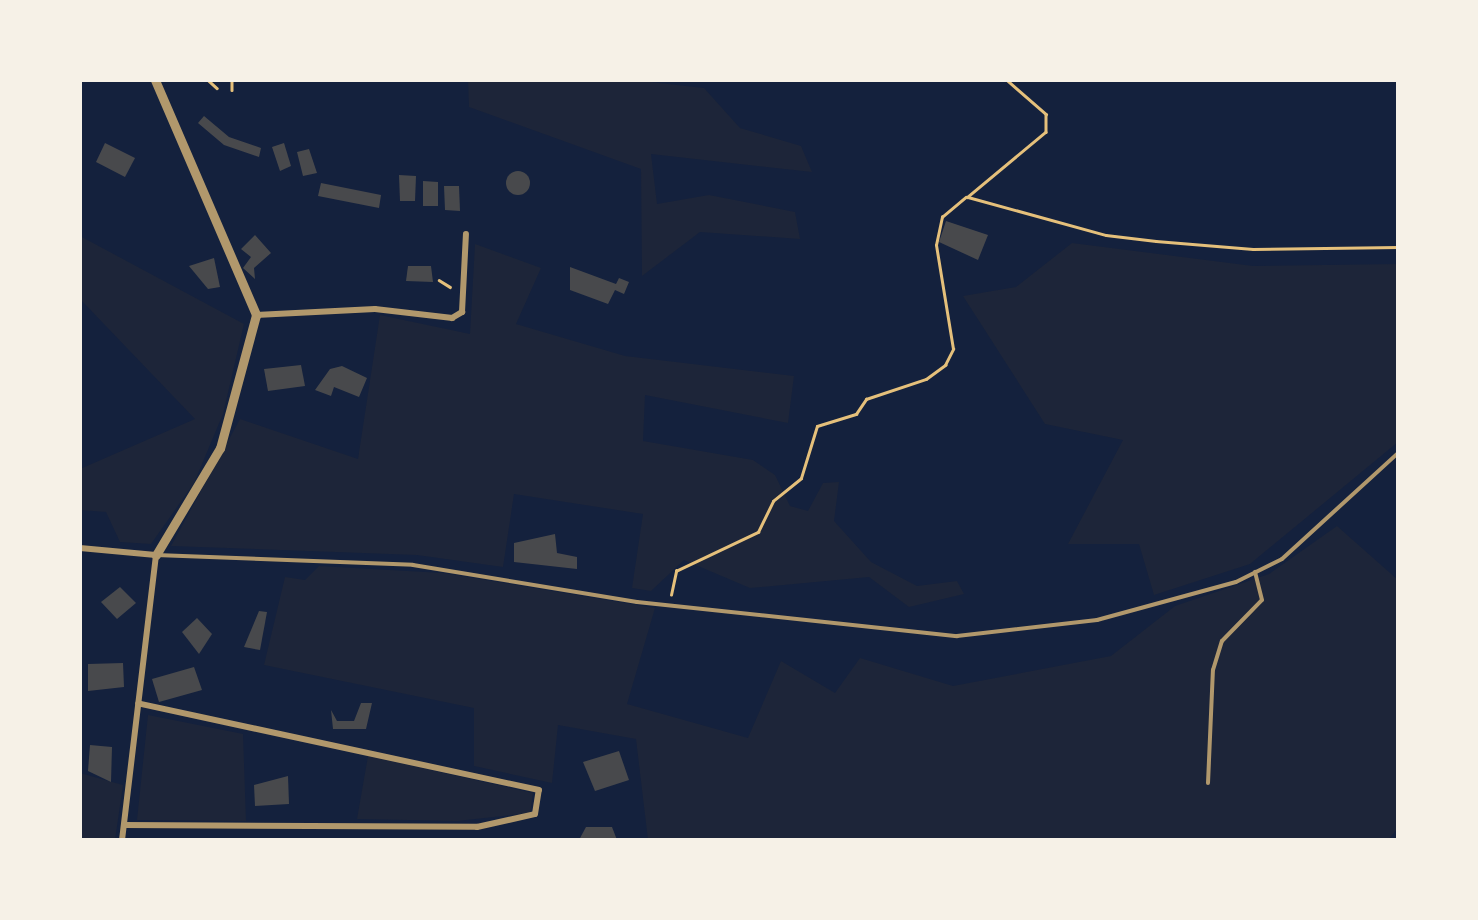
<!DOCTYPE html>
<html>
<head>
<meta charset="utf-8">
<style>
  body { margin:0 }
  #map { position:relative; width:1478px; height:920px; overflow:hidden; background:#14213d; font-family:"Crimson Pro",serif }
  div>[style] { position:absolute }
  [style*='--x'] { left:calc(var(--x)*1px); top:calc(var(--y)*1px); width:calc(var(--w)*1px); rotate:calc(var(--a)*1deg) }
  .green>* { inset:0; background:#1d2539 }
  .building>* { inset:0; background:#48494c }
  .round { border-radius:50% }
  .path>* { height:2.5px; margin:-1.25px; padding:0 1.25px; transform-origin:1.25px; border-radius:1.25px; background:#e5c07b }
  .service>* { height:4px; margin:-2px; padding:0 2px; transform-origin:2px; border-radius:2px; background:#b1986c }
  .minor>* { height:6px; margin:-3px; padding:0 3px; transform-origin:3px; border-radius:3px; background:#b1986c }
  .tertiary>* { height:9px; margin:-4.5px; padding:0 4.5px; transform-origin:4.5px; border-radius:4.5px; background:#b1986c }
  span { translate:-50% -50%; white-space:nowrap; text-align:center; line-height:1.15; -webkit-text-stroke:8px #f6f1e7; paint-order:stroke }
  .frame { position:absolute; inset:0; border:82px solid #f6f1e7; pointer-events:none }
</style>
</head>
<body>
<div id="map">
  <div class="green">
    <i style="clip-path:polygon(468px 80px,632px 80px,704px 88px,740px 128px,801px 146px,812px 172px,651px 154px,657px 204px,709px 195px,795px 212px,800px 239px,700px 232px,642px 276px,641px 169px,469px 107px)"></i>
    <i style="clip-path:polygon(80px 236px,244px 324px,223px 414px,194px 483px,151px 544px,120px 542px,106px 512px,80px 510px,80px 469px,195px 419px,80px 299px)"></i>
    <i style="clip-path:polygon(1072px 243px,1253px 266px,1398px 264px,1398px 442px,1250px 564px,1154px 595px,1139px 544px,1068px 544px,1123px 440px,1045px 424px,963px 296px,1016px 287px)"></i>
    <i style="clip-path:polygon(475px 244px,541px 268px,516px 324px,625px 356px,794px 376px,788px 423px,645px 395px,643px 441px,753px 460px,775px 475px,790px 506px,808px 511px,823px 483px,839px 482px,834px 521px,871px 562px,917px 586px,957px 581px,964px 594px,909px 607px,869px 577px,750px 588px,684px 560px,651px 591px,632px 588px,643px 514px,514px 494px,503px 567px,417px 555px,171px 546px,240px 419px,358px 459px,380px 315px,470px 334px)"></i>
    <i style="clip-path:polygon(1337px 526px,1398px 580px,1398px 828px,1388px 840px,648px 840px,636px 739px,558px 725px,552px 783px,474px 766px,474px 708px,264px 665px,285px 577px,305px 580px,319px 566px,443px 573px,655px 608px,627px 704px,748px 738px,781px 661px,835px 693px,860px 658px,953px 686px,1111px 656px,1175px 606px,1269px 574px)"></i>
    <i style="clip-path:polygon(148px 715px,243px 734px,246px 821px,137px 820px)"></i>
    <i style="clip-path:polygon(368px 756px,533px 793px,530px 813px,457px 821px,357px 819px)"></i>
    <i style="clip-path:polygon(80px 773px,123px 785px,115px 840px,80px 840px)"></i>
  </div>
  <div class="building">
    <i style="clip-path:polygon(204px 116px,229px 137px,261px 148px,259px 157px,224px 145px,198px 123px)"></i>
    <i style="clip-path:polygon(105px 143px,135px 158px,125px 177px,96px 162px)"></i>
    <i style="clip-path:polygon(284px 143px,291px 166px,280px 171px,272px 147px)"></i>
    <i style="clip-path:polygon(309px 149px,317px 173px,303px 176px,297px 152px)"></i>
    <i class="round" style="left:506px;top:171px;width:24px;height:24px"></i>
    <i style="clip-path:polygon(399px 175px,416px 176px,415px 201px,400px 201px)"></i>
    <i style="clip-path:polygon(423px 181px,438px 182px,438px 206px,423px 206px)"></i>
    <i style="clip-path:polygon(321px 183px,381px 195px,379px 208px,318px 196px)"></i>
    <i style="clip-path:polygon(444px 186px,459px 186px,460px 211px,445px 210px)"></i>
    <i style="clip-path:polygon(946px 221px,988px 235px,978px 260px,939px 242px)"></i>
    <i style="clip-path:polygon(255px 235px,271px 253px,254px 268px,255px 279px,243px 268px,251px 257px,241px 249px)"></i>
    <i style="clip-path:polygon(214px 258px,220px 287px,208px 289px,189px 266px)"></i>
    <i style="clip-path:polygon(408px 266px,431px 266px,433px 282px,406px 281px)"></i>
    <i style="clip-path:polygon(570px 267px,616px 284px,619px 278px,629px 282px,624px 294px,615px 290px,608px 304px,570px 290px)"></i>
    <i style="clip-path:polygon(301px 365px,305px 386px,268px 391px,264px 369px)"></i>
    <i style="clip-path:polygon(342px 366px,367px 378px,359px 397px,334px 387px,331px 396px,315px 390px,330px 369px)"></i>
    <i style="clip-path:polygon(555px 534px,557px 553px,577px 557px,577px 569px,514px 562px,514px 543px)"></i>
    <i style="clip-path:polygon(120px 587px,136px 603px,117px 619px,101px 602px)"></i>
    <i style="clip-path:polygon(259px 611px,267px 612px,260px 650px,244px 647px)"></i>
    <i style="clip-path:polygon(197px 618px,212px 634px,199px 654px,182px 632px)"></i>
    <i style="clip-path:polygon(123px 663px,124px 687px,88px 691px,88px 664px)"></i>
    <i style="clip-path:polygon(194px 667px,202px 690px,159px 702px,152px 679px)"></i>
    <i style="clip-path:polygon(361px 703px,372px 703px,366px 729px,333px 729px,331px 710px,337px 721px,354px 721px)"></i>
    <i style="clip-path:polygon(90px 745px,112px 747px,111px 782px,88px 771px)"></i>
    <i style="clip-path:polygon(619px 751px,629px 780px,595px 791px,583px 762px)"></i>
    <i style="clip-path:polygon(288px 776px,289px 804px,255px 806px,254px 785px)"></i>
    <i style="clip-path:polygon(586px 827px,612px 827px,617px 840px,579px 840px)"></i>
  </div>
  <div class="path">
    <i style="--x:208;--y:80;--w:12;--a:42"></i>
    <i style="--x:232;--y:80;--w:10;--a:90"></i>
    <i style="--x:1007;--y:80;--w:52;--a:41.1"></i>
    <i style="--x:1046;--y:114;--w:18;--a:90"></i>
    <i style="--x:1046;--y:132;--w:102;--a:140.2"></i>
    <i style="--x:968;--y:197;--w:143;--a:15.4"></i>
    <i style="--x:1106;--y:235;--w:50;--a:6.8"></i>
    <i style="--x:1156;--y:241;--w:97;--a:4.7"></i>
    <i style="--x:1253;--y:249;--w:145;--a:-0.8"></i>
    <i style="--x:439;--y:280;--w:13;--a:32"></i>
    <i style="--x:671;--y:595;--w:25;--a:-78"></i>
    <i style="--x:676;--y:571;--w:91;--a:-25.4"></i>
    <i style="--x:758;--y:532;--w:34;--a:-64"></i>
    <i style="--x:773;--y:501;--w:36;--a:-39"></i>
    <i style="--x:801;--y:478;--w:54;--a:-72.9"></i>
    <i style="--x:817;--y:426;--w:41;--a:-17.1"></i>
    <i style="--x:856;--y:414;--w:18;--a:-56"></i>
    <i style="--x:866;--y:399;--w:63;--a:-18.4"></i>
    <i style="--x:926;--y:379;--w:24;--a:-36"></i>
    <i style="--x:945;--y:365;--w:18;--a:-63"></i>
    <i style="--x:953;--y:349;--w:105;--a:-99.3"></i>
    <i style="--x:936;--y:245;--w:29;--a:-78"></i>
    <i style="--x:942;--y:217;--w:31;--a:-40"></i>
  </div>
  <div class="service">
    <i style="--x:156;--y:555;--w:257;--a:2.2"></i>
    <i style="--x:413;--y:565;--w:227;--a:9.4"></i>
    <i style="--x:637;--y:602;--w:322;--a:6.1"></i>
    <i style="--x:957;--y:636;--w:141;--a:-6.5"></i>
    <i style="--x:1097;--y:620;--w:144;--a:-15.3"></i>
    <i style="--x:1236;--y:582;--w:51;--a:-26.6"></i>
    <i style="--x:1282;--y:559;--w:157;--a:-42.4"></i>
    <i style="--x:1208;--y:783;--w:113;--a:-87.5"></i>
    <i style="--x:1213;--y:670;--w:30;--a:-73"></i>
    <i style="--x:1222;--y:641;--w:57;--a:-45.7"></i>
    <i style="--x:1262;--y:600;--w:29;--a:-104"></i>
  </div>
  <div class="minor">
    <i style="--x:256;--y:315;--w:119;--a:-2.9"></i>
    <i style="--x:375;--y:309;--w:78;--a:6.7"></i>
    <i style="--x:452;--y:318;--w:12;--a:-31"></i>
    <i style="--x:462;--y:312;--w:78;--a:-87.1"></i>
    <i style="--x:80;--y:548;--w:76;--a:5.3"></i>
    <i style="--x:156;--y:555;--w:287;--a:96.8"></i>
    <i style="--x:124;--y:825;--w:353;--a:0.3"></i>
    <i style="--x:477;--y:827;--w:59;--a:-12.6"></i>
    <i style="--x:535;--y:814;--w:24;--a:-81"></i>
    <i style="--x:539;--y:790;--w:410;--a:-167.8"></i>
  </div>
  <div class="tertiary">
    <i style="--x:155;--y:80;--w:256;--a:66.7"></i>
    <i style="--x:256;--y:315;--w:138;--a:105.1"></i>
    <i style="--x:220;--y:448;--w:125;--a:120.9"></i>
  </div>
  <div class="frame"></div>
</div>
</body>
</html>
